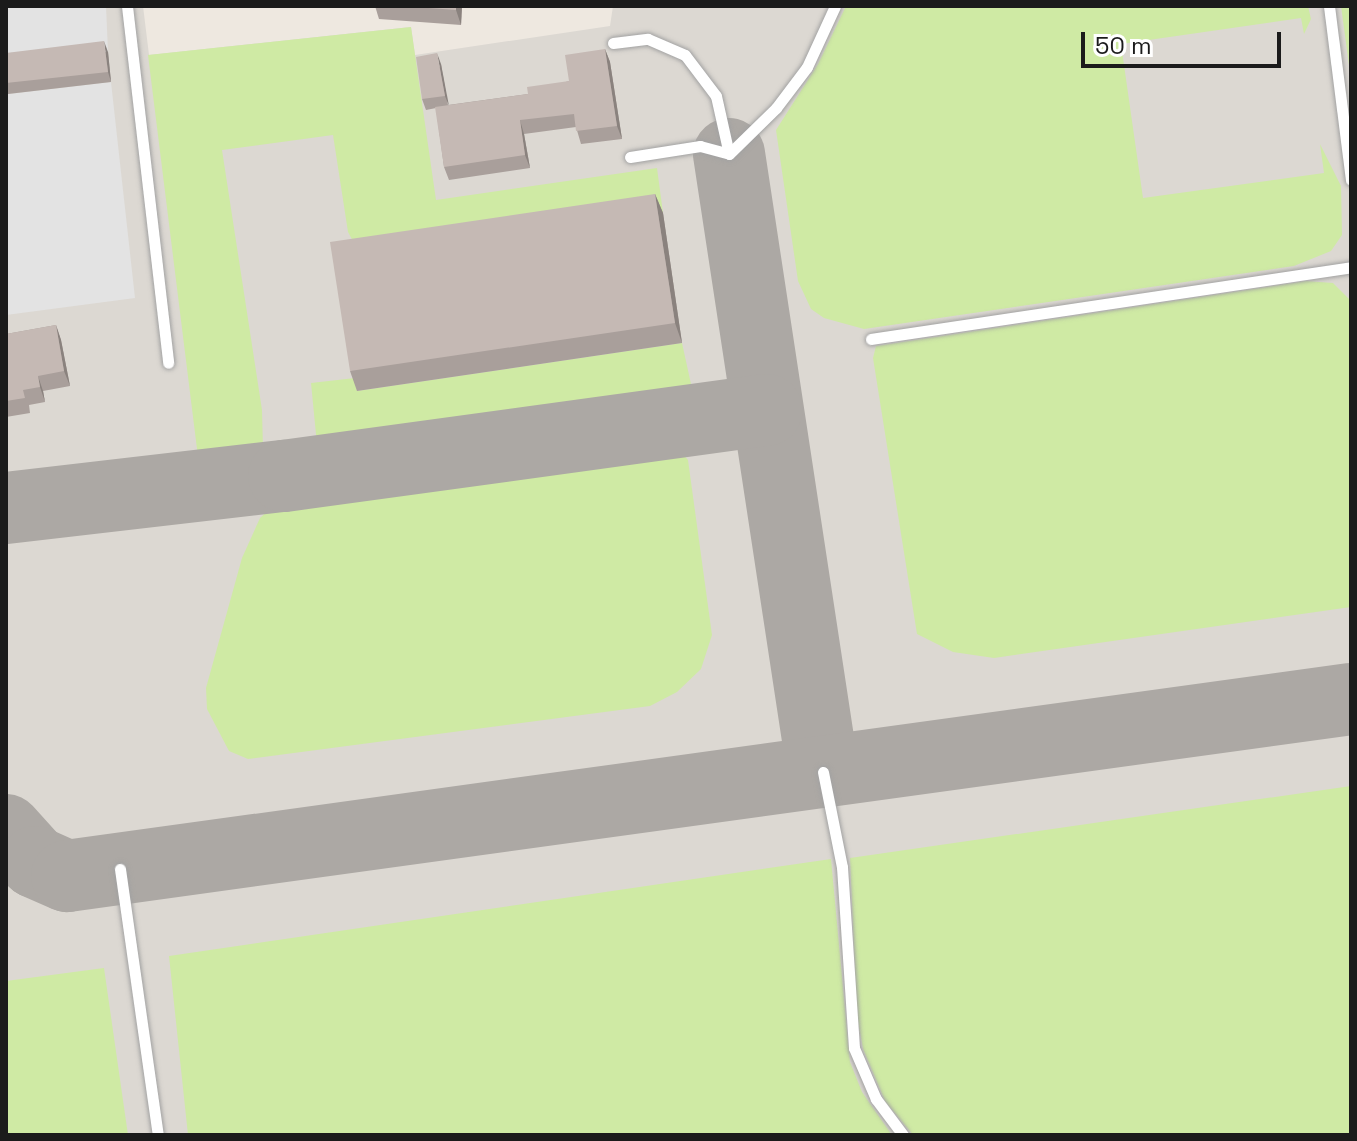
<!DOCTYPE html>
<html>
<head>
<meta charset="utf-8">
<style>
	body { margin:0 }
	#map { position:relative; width:1357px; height:1141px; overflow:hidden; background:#eee8e0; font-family:"Space Grotesk",sans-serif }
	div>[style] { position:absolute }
	.airport>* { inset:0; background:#dcd8d2 }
	.grass>* { inset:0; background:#cfeaa4 }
	.parking>* { inset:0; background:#e3e3e3 }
	.taxiway>* { height:72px; margin:-36px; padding:0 36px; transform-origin:36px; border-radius:36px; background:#aca8a4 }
	.roads { filter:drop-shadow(0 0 2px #a2a2a2) drop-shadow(0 0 2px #a2a2a2) }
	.lane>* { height:11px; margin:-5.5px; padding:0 5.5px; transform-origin:5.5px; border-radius:5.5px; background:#fff }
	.wall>* { inset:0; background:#a99f9b }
	.shaded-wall>* { inset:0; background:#8a827e }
	.building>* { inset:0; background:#c5b9b4 }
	span { translate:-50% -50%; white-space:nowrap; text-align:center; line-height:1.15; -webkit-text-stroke:7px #fff; paint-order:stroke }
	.frame { position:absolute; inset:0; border:8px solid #1b1b1b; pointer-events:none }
	.scale { position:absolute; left:1081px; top:32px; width:200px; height:36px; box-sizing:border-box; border:4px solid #1b1b1b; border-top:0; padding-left:10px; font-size:24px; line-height:28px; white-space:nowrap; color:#1b1b1b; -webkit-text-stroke:6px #fff; paint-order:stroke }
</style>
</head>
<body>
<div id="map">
	<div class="airport">
		<i style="clip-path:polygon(6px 6px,143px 6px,149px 55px,411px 27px,415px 55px,610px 26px,613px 6px,1351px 6px,1351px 1135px,6px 1135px)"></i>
	</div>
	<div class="grass">
		<i style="clip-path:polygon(846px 6px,1308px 6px,1311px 19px,1304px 34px,1301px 18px,1121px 44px,1143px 198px,1324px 173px,1320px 144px,1341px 186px,1342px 235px,1331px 251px,1294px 266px,864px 329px,824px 318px,811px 309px,798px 281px,776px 130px,818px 64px)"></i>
		<i style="clip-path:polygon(1341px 6px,1351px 6px,1351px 80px)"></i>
		<i style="clip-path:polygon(411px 27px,436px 200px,657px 168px,663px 213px,354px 243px,348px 232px,333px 135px,222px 150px,262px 410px,263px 449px,198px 457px,148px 55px)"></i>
		<i style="clip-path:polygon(1306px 281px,1333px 283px,1351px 301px,1351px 607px,994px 658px,953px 652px,917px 634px,873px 358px,876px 346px)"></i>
		<i style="clip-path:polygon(682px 343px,691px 384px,674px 401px,318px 455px,311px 383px,355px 378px,357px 391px)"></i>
		<i style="clip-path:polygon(672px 442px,688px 460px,712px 635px,701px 669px,677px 692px,650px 706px,248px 759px,229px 751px,207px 709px,206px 688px,242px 558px,260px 518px,273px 506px,309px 488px,344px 481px)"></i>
		<i style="clip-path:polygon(1351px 786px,1351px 1135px,913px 1135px,885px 1101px,863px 1049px,857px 1016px,850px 858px)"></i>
		<i style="clip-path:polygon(831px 859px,850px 1062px,862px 1092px,892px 1135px,188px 1135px,169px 956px)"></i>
		<i style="clip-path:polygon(104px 968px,128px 1135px,6px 1135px,6px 981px)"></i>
	</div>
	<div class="parking">
		<i style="clip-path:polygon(6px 6px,106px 6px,108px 52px,6px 64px)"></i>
		<i style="clip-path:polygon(6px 76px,9px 94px,111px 82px,135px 298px,6px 315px)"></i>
	</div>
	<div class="taxiway">
		<i style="left:729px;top:154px;width:625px;rotate:81.35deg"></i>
		<i style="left:6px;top:508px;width:280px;rotate:-6.6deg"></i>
		<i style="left:284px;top:476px;width:487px;rotate:-7.8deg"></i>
		<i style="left:6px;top:830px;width:43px;rotate:47.8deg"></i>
		<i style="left:35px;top:862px;width:35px;rotate:24deg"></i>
		<i style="left:67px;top:876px;width:1296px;rotate:-7.85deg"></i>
	</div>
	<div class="roads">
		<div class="lane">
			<i style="left:127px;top:6px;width:359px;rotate:83.4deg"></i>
			<i style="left:1329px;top:6px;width:175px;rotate:82.8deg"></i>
			<i style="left:613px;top:43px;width:35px;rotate:-7deg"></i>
			<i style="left:648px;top:39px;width:40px;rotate:23.4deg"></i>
			<i style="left:685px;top:55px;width:51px;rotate:52.9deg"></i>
			<i style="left:716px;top:96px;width:59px;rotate:77.4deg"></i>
			<i style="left:729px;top:154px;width:66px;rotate:-44.4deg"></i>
			<i style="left:776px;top:108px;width:51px;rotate:-52.9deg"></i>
			<i style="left:807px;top:67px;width:67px;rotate:-65.3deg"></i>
			<i style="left:630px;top:157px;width:71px;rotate:-8.9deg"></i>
			<i style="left:700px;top:146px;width:30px;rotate:15deg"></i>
			<i style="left:871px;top:339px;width:485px;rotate:-8.5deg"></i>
			<i style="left:823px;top:772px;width:97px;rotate:78.7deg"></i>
			<i style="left:842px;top:867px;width:181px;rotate:86.2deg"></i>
			<i style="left:854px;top:1048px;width:56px;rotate:66.7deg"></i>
			<i style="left:876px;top:1099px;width:45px;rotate:53.1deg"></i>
			<i style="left:120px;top:869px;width:269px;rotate:81.9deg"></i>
		</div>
	</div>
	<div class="wall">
		<i style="clip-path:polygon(375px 6px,462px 6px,461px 25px,379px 19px)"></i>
		<i style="clip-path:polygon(605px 49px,610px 62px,622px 139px,581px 144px,576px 127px,524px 134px,530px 168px,449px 180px,444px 167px,436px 108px,426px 110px,422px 99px,441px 64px,448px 105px,528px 94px,569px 81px)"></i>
		<i style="clip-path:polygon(108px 52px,111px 82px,8px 94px,6px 88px,6px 53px)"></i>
		<i style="clip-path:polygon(655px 194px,663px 213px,682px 343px,357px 391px,350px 371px)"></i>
		<i style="clip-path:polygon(56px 325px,61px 340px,70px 386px,43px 391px,45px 402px,29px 405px,30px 413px,6px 417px,6px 334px)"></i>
	</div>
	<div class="shaded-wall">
		<i style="clip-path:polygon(456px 6px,462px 6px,461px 25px,456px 10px)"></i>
		<i style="clip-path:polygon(104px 41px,108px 52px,111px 82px,108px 72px)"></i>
		<i style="clip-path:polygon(605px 49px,610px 62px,622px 139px,617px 126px)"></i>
		<i style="clip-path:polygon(437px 53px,441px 64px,449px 106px,445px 96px)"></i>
		<i style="clip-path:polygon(520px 120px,524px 134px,530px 168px,525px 155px)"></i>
		<i style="clip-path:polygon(655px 194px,663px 213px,682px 343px,675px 323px)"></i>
		<i style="clip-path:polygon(56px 325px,61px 340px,70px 386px,64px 371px)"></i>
		<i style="clip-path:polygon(38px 376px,43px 391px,45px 402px,40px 387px)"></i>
	</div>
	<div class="building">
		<i style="clip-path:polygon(401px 6px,456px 6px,456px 10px)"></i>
		<i style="clip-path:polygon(104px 41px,108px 72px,6px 83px,6px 53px)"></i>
		<i style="clip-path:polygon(605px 49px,617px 126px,576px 131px,574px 114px,520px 120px,525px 155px,444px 167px,435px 107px,528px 94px,527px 87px,569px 81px,565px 55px)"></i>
		<i style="clip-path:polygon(437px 53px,445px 96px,422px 99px,416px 57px)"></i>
		<i style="clip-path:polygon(655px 194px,675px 323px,350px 371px,330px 242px)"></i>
		<i style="clip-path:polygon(56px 325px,64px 371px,38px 376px,40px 387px,23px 390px,25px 398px,6px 401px,6px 334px)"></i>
	</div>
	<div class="frame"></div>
	<div class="scale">50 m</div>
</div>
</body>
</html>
